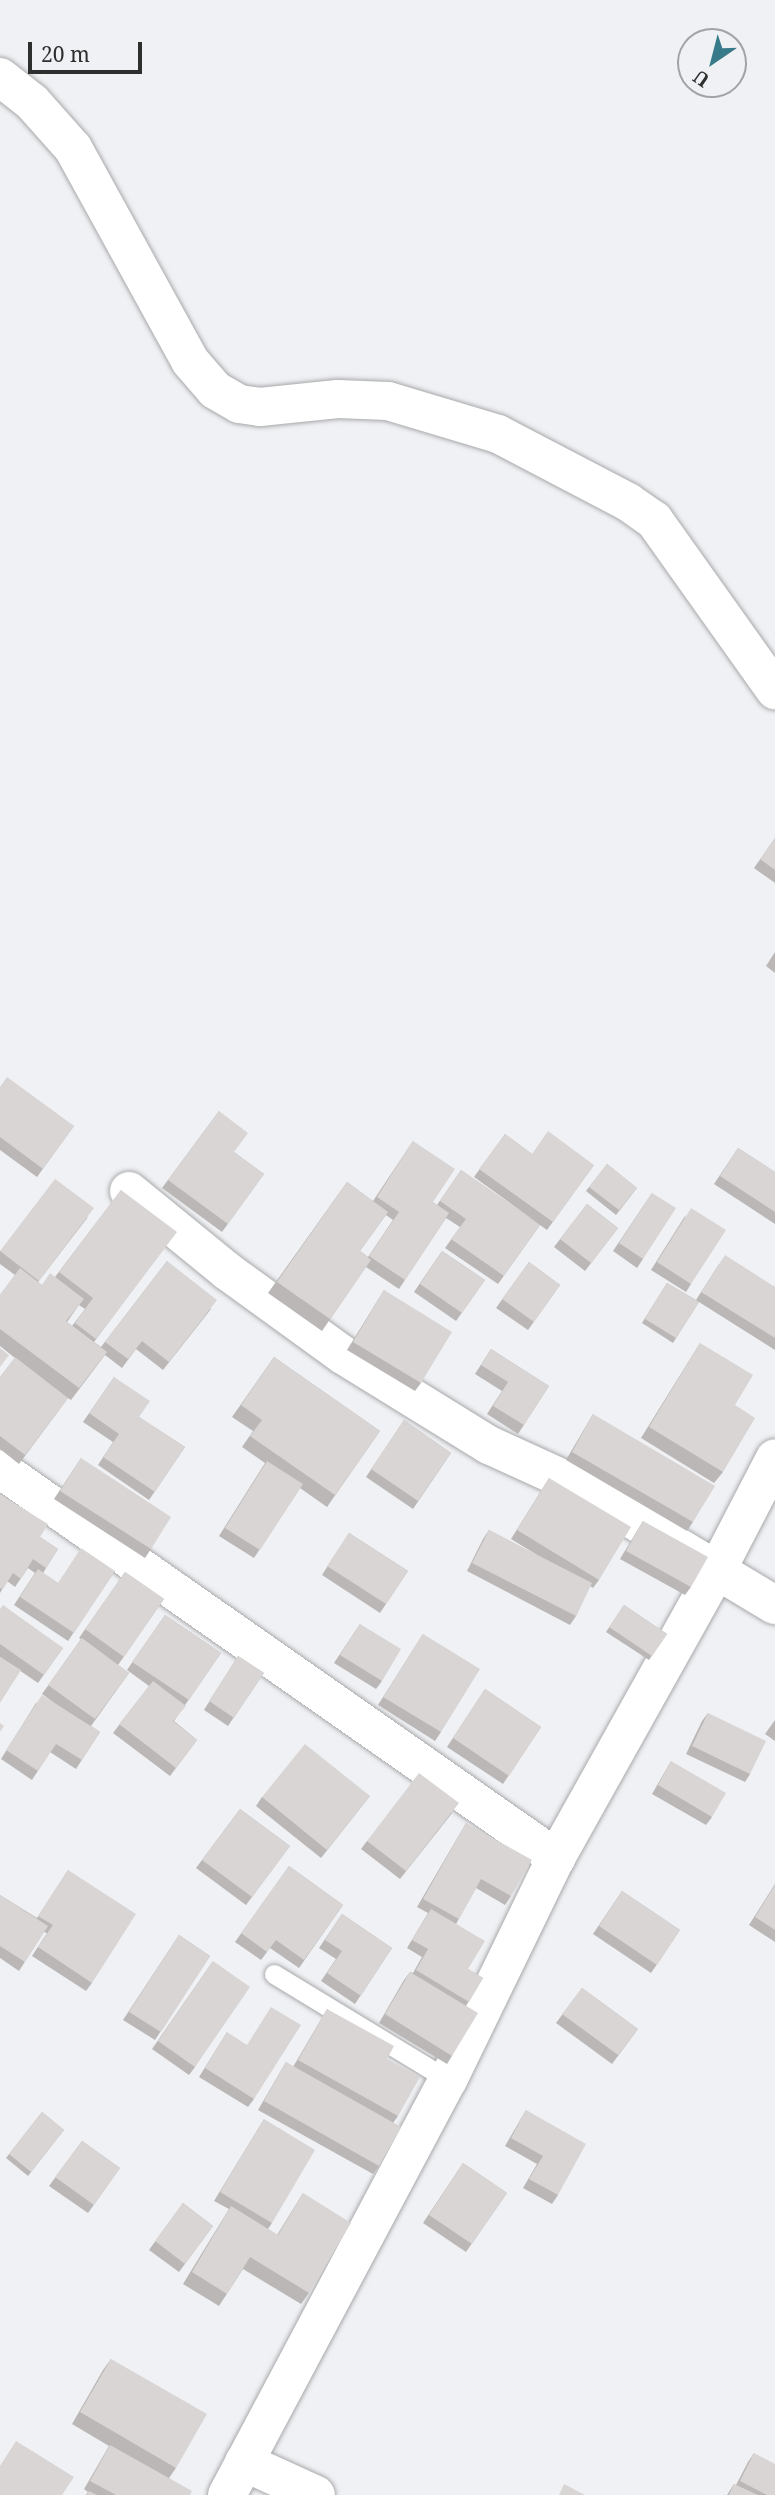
<!DOCTYPE html>
<html>
<head>
<meta charset="utf-8">
<style>
	body { margin:0 }
	#map { position:relative; width:775px; height:2495px; overflow:hidden; background:#f0f1f4; font-family:"Noto Serif",serif }
	div>[style] { position:absolute }
	.roads { filter:drop-shadow(0 0 2px #a8a9ab) drop-shadow(0 0 2px #a8a9ab) }
	.lane>* { height:19px; margin:-9.5px; padding:0 9.5px; transform-origin:9.5px; border-radius:9.5px; background:#fff }
	.street>* { height:38px; margin:-19px; padding:0 19px; transform-origin:19px; border-radius:19px; background:#fff }
	.secondary>* { height:38px; margin:-19px; padding:0 19px; transform-origin:19px; border-radius:19px; background:#fff }
	.wall>* { inset:0; background:#bab7b6 }
	.building>* { inset:0; background:#d8d5d4 }
	span { translate:-50% -50%; white-space:nowrap; text-align:center; line-height:1.15; -webkit-text-stroke:6px #f0f1f4; paint-order:stroke }
	.north { position:absolute; left:677px; top:28px; width:70px; height:70px; box-sizing:border-box; background:#f0f1f4; border:2px solid #a2a3a5; border-radius:50%; rotate:215deg; font-size:19px; font-weight:700; line-height:28px; text-align:center; color:#2d2e2e }
	.north::after { content:''; display:block; margin:auto; width:24px; height:32px; background:#377b8a; clip-path:polygon(50% 0,100% 100%,50% 72%,0 100%) }
	.scale { position:absolute; left:28px; top:42px; width:114px; height:32px; box-sizing:border-box; border:4px solid #2d2e2e; border-top:0; padding-left:9px; font-size:21px; line-height:24px; white-space:nowrap; color:#2d2e2e; -webkit-text-stroke:5px #f0f1f4; paint-order:stroke }
</style>
</head>
<body>
<div id="map">
	<div class="roads">
		<div class="lane">
			<i style="left:274px;top:1974px;width:204px;rotate:31.3deg"></i>
		</div>
		<div class="street">
			<i style="left:0;top:77px;width:41px;rotate:38deg"></i>
			<i style="left:32px;top:102px;width:62px;rotate:48.3deg"></i>
			<i style="left:73px;top:148px;width:243px;rotate:61.2deg"></i>
			<i style="left:190px;top:361px;width:38px;rotate:49deg"></i>
			<i style="left:215px;top:390px;width:28px;rotate:30deg"></i>
			<i style="left:239px;top:404px;width:21px;rotate:8deg"></i>
			<i style="left:260px;top:407px;width:78px;rotate:-5.9deg"></i>
			<i style="left:338px;top:399px;width:50px;rotate:2.3deg"></i>
			<i style="left:388px;top:401px;width:115px;rotate:16.7deg"></i>
			<i style="left:498px;top:434px;width:147px;rotate:27.6deg"></i>
			<i style="left:628px;top:502px;width:32px;rotate:35deg"></i>
			<i style="left:654px;top:520px;width:209px;rotate:54.6deg"></i>
			<i style="left:129px;top:1191px;width:127px;rotate:39.2deg"></i>
			<i style="left:227px;top:1271px;width:143px;rotate:35.9deg"></i>
			<i style="left:343px;top:1355px;width:172px;rotate:31.7deg"></i>
			<i style="left:489px;top:1445px;width:89px;rotate:24.6deg"></i>
			<i style="left:570px;top:1482px;width:239px;rotate:31deg"></i>
			<i style="left:0;top:1469px;width:679px;rotate:34.98deg"></i>
			<i style="left:244px;top:2462px;width:79px;rotate:24.6deg"></i>
		</div>
		<div class="secondary">
			<i style="left:227px;top:2495px;width:470px;rotate:-62deg"></i>
			<i style="left:448px;top:2080px;width:247px;rotate:-64.1deg"></i>
			<i style="left:556px;top:1858px;width:328px;rotate:-60.8deg"></i>
			<i style="left:716px;top:1572px;width:128px;rotate:-62.6deg"></i>
		</div>
	</div>
	<div class="wall">
		<i style="clip-path:polygon(775px 838px,775px 883px,754px 868px)"></i>
		<i style="clip-path:polygon(775px 952px,775px 973px,766px 966px)"></i>
		<i style="clip-path:polygon(0 1087px,74px 1126px,37px 1177px,0 1150px)"></i>
		<i style="clip-path:polygon(219px 1111px,234px 1152px,264px 1174px,222px 1232px,162px 1188px)"></i>
		<i style="clip-path:polygon(evenodd,505px 1134px,532px 1154px,594px 1165px,547px 1230px,540px 1225px,498px 1284px,445px 1248px,460px 1227px,446px 1218px,399px 1289px,366px 1267px,322px 1331px,268px 1293px,347px 1182px,373px 1201px,413px 1141px,433px 1202px,437px 1205px,461px 1170px,539px 1224px,474px 1177px,505px 1134px,386px 1215px,393px 1220px,368px 1257px,360px 1251px,386px 1215px)"></i>
		<i style="clip-path:polygon(738px 1148px,775px 1172px,775px 1224px,714px 1184px)"></i>
		<i style="clip-path:polygon(607px 1164px,637px 1188px,616px 1215px,586px 1191px)"></i>
		<i style="clip-path:polygon(evenodd,121px 1190px,168px 1243px,94px 1342px,101px 1347px,167px 1261px,211px 1309px,163px 1370px,136px 1349px,122px 1368px,105px 1355px,71px 1400px,68px 1398px,19px 1464px,0 1449px,0 1377px,15px 1358px,0 1346px,0 1295px,15px 1275px,0 1264px,0 1251px,88px 1217px,38px 1282px,42px 1285px,55px 1277px,121px 1190px,79px 1305px,85px 1309px,72px 1326px,67px 1322px,79px 1305px)"></i>
		<i style="clip-path:polygon(652px 1193px,643px 1259px,637px 1268px,613px 1251px)"></i>
		<i style="clip-path:polygon(587px 1204px,618px 1228px,585px 1271px,554px 1247px)"></i>
		<i style="clip-path:polygon(685px 1216px,691px 1284px,686px 1292px,651px 1270px)"></i>
		<i style="clip-path:polygon(442px 1251px,485px 1280px,456px 1321px,414px 1292px)"></i>
		<i style="clip-path:polygon(529px 1262px,560px 1285px,528px 1330px,496px 1308px)"></i>
		<i style="clip-path:polygon(719px 1264px,775px 1287px,775px 1350px,699px 1302px,673px 1343px,642px 1323px,667px 1283px,696px 1300px)"></i>
		<i style="clip-path:polygon(384px 1290px,421px 1383px,415px 1391px,347px 1350px)"></i>
		<i style="clip-path:polygon(700px 1343px,735px 1405px,723px 1472px,714px 1483px,641px 1438px)"></i>
		<i style="clip-path:polygon(491px 1349px,549px 1386px,518px 1434px,487px 1414px,502px 1391px,475px 1374px)"></i>
		<i style="clip-path:polygon(274px 1357px,380px 1431px,327px 1507px,300px 1488px,254px 1558px,219px 1536px,265px 1463px,242px 1447px,253px 1431px,232px 1417px)"></i>
		<i style="clip-path:polygon(114px 1377px,139px 1417px,185px 1447px,149px 1500px,98px 1465px,113px 1442px,83px 1422px)"></i>
		<i style="clip-path:polygon(593px 1414px,693px 1522px,687px 1531px,566px 1460px)"></i>
		<i style="clip-path:polygon(404px 1420px,451px 1453px,413px 1509px,366px 1477px)"></i>
		<i style="clip-path:polygon(81px 1458px,151px 1549px,145px 1558px,54px 1499px)"></i>
		<i style="clip-path:polygon(549px 1478px,599px 1580px,593px 1588px,590px 1586px,576px 1616px,570px 1625px,467px 1571px,483px 1539px,489px 1530px,542px 1558px,511px 1539px)"></i>
		<i style="clip-path:polygon(0 1497px,40px 1537px,58px 1549px,43px 1573px,58px 1583px,115px 1571px,68px 1641px,14px 1605px,35px 1573px,28px 1568px,15px 1587px,7px 1581px,0 1593px)"></i>
		<i style="clip-path:polygon(643px 1521px,691px 1587px,685px 1595px,620px 1559px)"></i>
		<i style="clip-path:polygon(349px 1533px,408px 1571px,380px 1613px,322px 1575px)"></i>
		<i style="clip-path:polygon(125px 1572px,164px 1599px,118px 1665px,129px 1673px,91px 1726px,100px 1732px,76px 1769px,50px 1752px,32px 1780px,1px 1759px,36px 1703px,57px 1705px,42px 1694px,81px 1639px,79px 1638px)"></i>
		<i style="clip-path:polygon(624px 1605px,667px 1634px,649px 1660px,606px 1632px)"></i>
		<i style="clip-path:polygon(0 1609px,63px 1648px,38px 1683px,0 1657px)"></i>
		<i style="clip-path:polygon(165px 1615px,221px 1653px,174px 1721px,197px 1740px,170px 1776px,113px 1733px,149px 1686px,127px 1670px)"></i>
		<i style="clip-path:polygon(360px 1624px,382px 1681px,376px 1689px,334px 1663px)"></i>
		<i style="clip-path:polygon(423px 1634px,441px 1732px,435px 1741px,378px 1705px)"></i>
		<i style="clip-path:polygon(238px 1656px,264px 1673px,228px 1726px,204px 1710px)"></i>
		<i style="clip-path:polygon(485px 1689px,541px 1727px,503px 1784px,447px 1747px)"></i>
		<i style="clip-path:polygon(708px 1713px,750px 1774px,745px 1782px,686px 1754px,702px 1721px)"></i>
		<i style="clip-path:polygon(775px 1720px,775px 1741px,765px 1734px)"></i>
		<i style="clip-path:polygon(671px 1761px,712px 1817px,706px 1825px,652px 1794px)"></i>
		<i style="clip-path:polygon(370px 1796px,321px 1858px,256px 1806px,262px 1797px)"></i>
		<i style="clip-path:polygon(240px 1809px,290px 1846px,246px 1905px,196px 1868px)"></i>
		<i style="clip-path:polygon(453px 1812px,400px 1879px,361px 1849px,367px 1841px)"></i>
		<i style="clip-path:polygon(466px 1823px,511px 1896px,505px 1905px,476px 1888px,456px 1924px,468px 1969px,483px 1978px,466px 2006px,452px 2056px,447px 2064px,379px 2023px,404px 1980px,410px 1972px,413px 1973px,422px 1957px,407px 1948px,428px 1913px,417px 1907px)"></i>
		<i style="clip-path:polygon(289px 1866px,343px 1905px,299px 1968px,270px 1948px,261px 1960px,235px 1942px)"></i>
		<i style="clip-path:polygon(68px 1870px,92px 1983px,86px 1991px,32px 1956px,47px 1933px,44px 1932px,19px 1971px,0 1958px,0 1895px,37px 1918px)"></i>
		<i style="clip-path:polygon(775px 1884px,775px 1942px,749px 1925px)"></i>
		<i style="clip-path:polygon(622px 1891px,680px 1930px,651px 1973px,593px 1934px)"></i>
		<i style="clip-path:polygon(342px 1914px,392px 1948px,355px 2004px,321px 1981px,336px 1959px,319px 1948px)"></i>
		<i style="clip-path:polygon(179px 1935px,210px 1956px,155px 2040px,123px 2020px)"></i>
		<i style="clip-path:polygon(213px 1961px,195px 2067px,189px 2075px,152px 2049px)"></i>
		<i style="clip-path:polygon(582px 1988px,638px 2029px,612px 2064px,556px 2023px)"></i>
		<i style="clip-path:polygon(327px 2009px,387px 2059px,398px 2116px,393px 2123px,379px 2166px,373px 2174px,258px 2110px,286px 2062px,293px 2067px)"></i>
		<i style="clip-path:polygon(227px 2032px,254px 2099px,248px 2107px,199px 2077px)"></i>
		<i style="clip-path:polygon(526px 2110px,558px 2195px,552px 2204px,523px 2188px,537px 2164px,505px 2146px)"></i>
		<i style="clip-path:polygon(42px 2112px,64px 2130px,28px 2176px,6px 2158px)"></i>
		<i style="clip-path:polygon(264px 2119px,272px 2223px,268px 2229px,277px 2235px,303px 2193px,309px 2293px,301px 2304px,243px 2269px,219px 2306px,183px 2284px,229px 2209px,214px 2201px)"></i>
		<i style="clip-path:polygon(82px 2141px,120px 2168px,88px 2213px,49px 2186px)"></i>
		<i style="clip-path:polygon(463px 2163px,507px 2193px,466px 2252px,423px 2223px)"></i>
		<i style="clip-path:polygon(183px 2203px,213px 2226px,179px 2272px,149px 2250px)"></i>
		<i style="clip-path:polygon(111px 2359px,176px 2468px,169px 2478px,190px 2495px,86px 2495px,88px 2492px,84px 2489px,109px 2446px,72px 2424px,103px 2370px)"></i>
		<i style="clip-path:polygon(754px 2453px,775px 2495px,727px 2495px,734px 2484px,736px 2485px,748px 2462px)"></i>
	</div>
	<div class="building">
		<i style="clip-path:polygon(775px 838px,775px 870px,760px 859px)"></i>
		<i style="clip-path:polygon(7px 1077px,74px 1126px,43px 1169px,0 1137px,0 1087px)"></i>
		<i style="clip-path:polygon(219px 1111px,248px 1133px,234px 1152px,264px 1174px,228px 1224px,168px 1180px)"></i>
		<i style="clip-path:polygon(548px 1131px,594px 1165px,553px 1222px,479px 1169px,505px 1134px,532px 1154px)"></i>
		<i style="clip-path:polygon(413px 1141px,455px 1169px,433px 1202px,449px 1213px,405px 1280px,369px 1256px,399px 1212px,377px 1197px)"></i>
		<i style="clip-path:polygon(738px 1148px,775px 1172px,775px 1212px,720px 1176px)"></i>
		<i style="clip-path:polygon(607px 1164px,637px 1188px,619px 1210px,589px 1187px)"></i>
		<i style="clip-path:polygon(461px 1170px,540px 1225px,504px 1276px,451px 1239px,466px 1219px,440px 1201px)"></i>
		<i style="clip-path:polygon(55px 1179px,94px 1208px,39px 1281px,0 1251px)"></i>
		<i style="clip-path:polygon(347px 1182px,388px 1212px,360px 1251px,371px 1260px,330px 1319px,277px 1282px)"></i>
		<i style="clip-path:polygon(121px 1190px,177px 1232px,96px 1339px,75px 1323px,93px 1298px,59px 1272px)"></i>
		<i style="clip-path:polygon(652px 1193px,676px 1208px,643px 1259px,619px 1243px)"></i>
		<i style="clip-path:polygon(587px 1204px,618px 1228px,591px 1263px,560px 1239px)"></i>
		<i style="clip-path:polygon(691px 1208px,726px 1230px,691px 1284px,657px 1262px)"></i>
		<i style="clip-path:polygon(442px 1251px,485px 1280px,462px 1313px,420px 1284px)"></i>
		<i style="clip-path:polygon(725px 1255px,775px 1287px,775px 1338px,701px 1292px)"></i>
		<i style="clip-path:polygon(167px 1261px,217px 1300px,169px 1362px,142px 1341px,128px 1359px,105px 1342px)"></i>
		<i style="clip-path:polygon(529px 1262px,560px 1285px,534px 1322px,502px 1299px)"></i>
		<i style="clip-path:polygon(20px 1268px,42px 1285px,50px 1273px,84px 1299px,66px 1321px,107px 1352px,79px 1388px,0 1329px,0 1295px)"></i>
		<i style="clip-path:polygon(667px 1283px,699px 1302px,676px 1338px,645px 1319px)"></i>
		<i style="clip-path:polygon(384px 1290px,452px 1332px,421px 1383px,353px 1342px)"></i>
		<i style="clip-path:polygon(700px 1343px,753px 1375px,735px 1405px,755px 1418px,723px 1472px,649px 1427px)"></i>
		<i style="clip-path:polygon(0 1348px,9px 1355px,0 1367px)"></i>
		<i style="clip-path:polygon(491px 1349px,549px 1386px,524px 1425px,493px 1406px,508px 1382px,481px 1365px)"></i>
		<i style="clip-path:polygon(15px 1357px,68px 1398px,25px 1455px,0 1436px,0 1377px)"></i>
		<i style="clip-path:polygon(274px 1357px,380px 1431px,335px 1495px,250px 1436px,262px 1420px,241px 1405px)"></i>
		<i style="clip-path:polygon(114px 1377px,150px 1401px,139px 1417px,185px 1447px,155px 1492px,103px 1457px,119px 1434px,89px 1413px)"></i>
		<i style="clip-path:polygon(593px 1414px,715px 1486px,693px 1522px,572px 1452px)"></i>
		<i style="clip-path:polygon(404px 1420px,451px 1453px,418px 1501px,371px 1469px)"></i>
		<i style="clip-path:polygon(81px 1458px,171px 1517px,151px 1549px,60px 1491px)"></i>
		<i style="clip-path:polygon(267px 1461px,303px 1484px,260px 1550px,225px 1528px)"></i>
		<i style="clip-path:polygon(549px 1478px,631px 1527px,599px 1580px,517px 1530px)"></i>
		<i style="clip-path:polygon(1px 1495px,48px 1524px,40px 1537px,58px 1549px,46px 1568px,33px 1559px,21px 1579px,13px 1573px,3px 1589px,0 1588px,0 1497px)"></i>
		<i style="clip-path:polygon(643px 1521px,708px 1557px,691px 1587px,626px 1551px)"></i>
		<i style="clip-path:polygon(489px 1530px,592px 1583px,576px 1616px,472px 1563px)"></i>
		<i style="clip-path:polygon(349px 1533px,408px 1571px,386px 1604px,327px 1566px)"></i>
		<i style="clip-path:polygon(81px 1548px,115px 1571px,74px 1633px,20px 1597px,38px 1569px,58px 1583px)"></i>
		<i style="clip-path:polygon(125px 1572px,164px 1599px,124px 1657px,85px 1629px)"></i>
		<i style="clip-path:polygon(3px 1605px,63px 1648px,44px 1675px,0 1644px,0 1609px)"></i>
		<i style="clip-path:polygon(624px 1605px,667px 1634px,652px 1656px,609px 1627px)"></i>
		<i style="clip-path:polygon(165px 1615px,221px 1653px,189px 1700px,132px 1662px)"></i>
		<i style="clip-path:polygon(360px 1624px,401px 1649px,382px 1681px,340px 1655px)"></i>
		<i style="clip-path:polygon(423px 1634px,480px 1669px,441px 1732px,383px 1697px)"></i>
		<i style="clip-path:polygon(82px 1638px,129px 1673px,95px 1719px,48px 1685px)"></i>
		<i style="clip-path:polygon(238px 1656px,264px 1673px,234px 1718px,209px 1701px)"></i>
		<i style="clip-path:polygon(0 1657px,21px 1670px,0 1703px)"></i>
		<i style="clip-path:polygon(153px 1681px,186px 1706px,173px 1721px,197px 1740px,176px 1768px,119px 1724px)"></i>
		<i style="clip-path:polygon(485px 1689px,541px 1727px,509px 1776px,453px 1738px)"></i>
		<i style="clip-path:polygon(42px 1695px,100px 1732px,82px 1760px,56px 1744px,38px 1771px,6px 1750px)"></i>
		<i style="clip-path:polygon(708px 1713px,766px 1741px,750px 1774px,692px 1746px)"></i>
		<i style="clip-path:polygon(0 1723px,4px 1726px,0 1732px)"></i>
		<i style="clip-path:polygon(305px 1744px,370px 1796px,327px 1850px,262px 1797px)"></i>
		<i style="clip-path:polygon(671px 1761px,726px 1793px,712px 1817px,658px 1785px)"></i>
		<i style="clip-path:polygon(419px 1773px,459px 1803px,406px 1871px,367px 1841px)"></i>
		<i style="clip-path:polygon(240px 1809px,290px 1846px,252px 1897px,202px 1860px)"></i>
		<i style="clip-path:polygon(466px 1823px,532px 1860px,511px 1896px,481px 1879px,459px 1919px,423px 1899px)"></i>
		<i style="clip-path:polygon(289px 1866px,343px 1905px,304px 1960px,276px 1940px,267px 1952px,241px 1933px)"></i>
		<i style="clip-path:polygon(68px 1870px,136px 1914px,92px 1983px,38px 1947px,53px 1925px,38px 1916px)"></i>
		<i style="clip-path:polygon(775px 1885px,775px 1930px,755px 1917px)"></i>
		<i style="clip-path:polygon(622px 1891px,680px 1930px,657px 1965px,599px 1926px)"></i>
		<i style="clip-path:polygon(0 1895px,48px 1926px,25px 1962px,0 1946px)"></i>
		<i style="clip-path:polygon(431px 1909px,485px 1941px,468px 1969px,483px 1978px,469px 2002px,416px 1970px,428px 1949px,412px 1940px)"></i>
		<i style="clip-path:polygon(342px 1914px,392px 1948px,361px 1996px,327px 1973px,342px 1951px,325px 1940px)"></i>
		<i style="clip-path:polygon(179px 1935px,210px 1956px,161px 2032px,129px 2012px)"></i>
		<i style="clip-path:polygon(213px 1961px,250px 1987px,195px 2067px,158px 2041px)"></i>
		<i style="clip-path:polygon(410px 1972px,478px 2013px,452px 2056px,385px 2014px)"></i>
		<i style="clip-path:polygon(582px 1988px,638px 2029px,618px 2055px,562px 2014px)"></i>
		<i style="clip-path:polygon(271px 2007px,301px 2025px,254px 2099px,205px 2068px,227px 2032px,247px 2045px)"></i>
		<i style="clip-path:polygon(327px 2009px,394px 2046px,387px 2059px,420px 2077px,398px 2116px,298px 2060px)"></i>
		<i style="clip-path:polygon(286px 2062px,401px 2127px,379px 2166px,264px 2101px)"></i>
		<i style="clip-path:polygon(526px 2110px,586px 2144px,558px 2195px,529px 2179px,543px 2156px,511px 2138px)"></i>
		<i style="clip-path:polygon(42px 2112px,64px 2130px,31px 2172px,9px 2154px)"></i>
		<i style="clip-path:polygon(264px 2119px,315px 2150px,272px 2223px,220px 2192px)"></i>
		<i style="clip-path:polygon(82px 2141px,120px 2168px,94px 2205px,55px 2177px)"></i>
		<i style="clip-path:polygon(463px 2163px,507px 2193px,472px 2244px,429px 2215px)"></i>
		<i style="clip-path:polygon(303px 2193px,351px 2223px,309px 2293px,250px 2257px,227px 2294px,192px 2272px,231px 2206px,278px 2235px)"></i>
		<i style="clip-path:polygon(183px 2203px,213px 2226px,185px 2264px,155px 2241px)"></i>
		<i style="clip-path:polygon(111px 2359px,207px 2414px,176px 2468px,80px 2412px)"></i>
		<i style="clip-path:polygon(16px 2441px,74px 2477px,62px 2495px,0 2495px,0 2466px)"></i>
		<i style="clip-path:polygon(110px 2445px,192px 2491px,190px 2495px,116px 2495px,90px 2481px)"></i>
		<i style="clip-path:polygon(754px 2453px,775px 2464px,775px 2495px,767px 2495px,740px 2481px)"></i>
		<i style="clip-path:polygon(564px 2484px,585px 2495px,559px 2495px)"></i>
		<i style="clip-path:polygon(734px 2484px,758px 2495px,729px 2495px)"></i>
		<i style="clip-path:polygon(89px 2491px,97px 2495px,87px 2495px)"></i>
	</div>
	<div class="north">U</div>
	<div class="scale">20 m</div>
</div>
</body>
</html>
